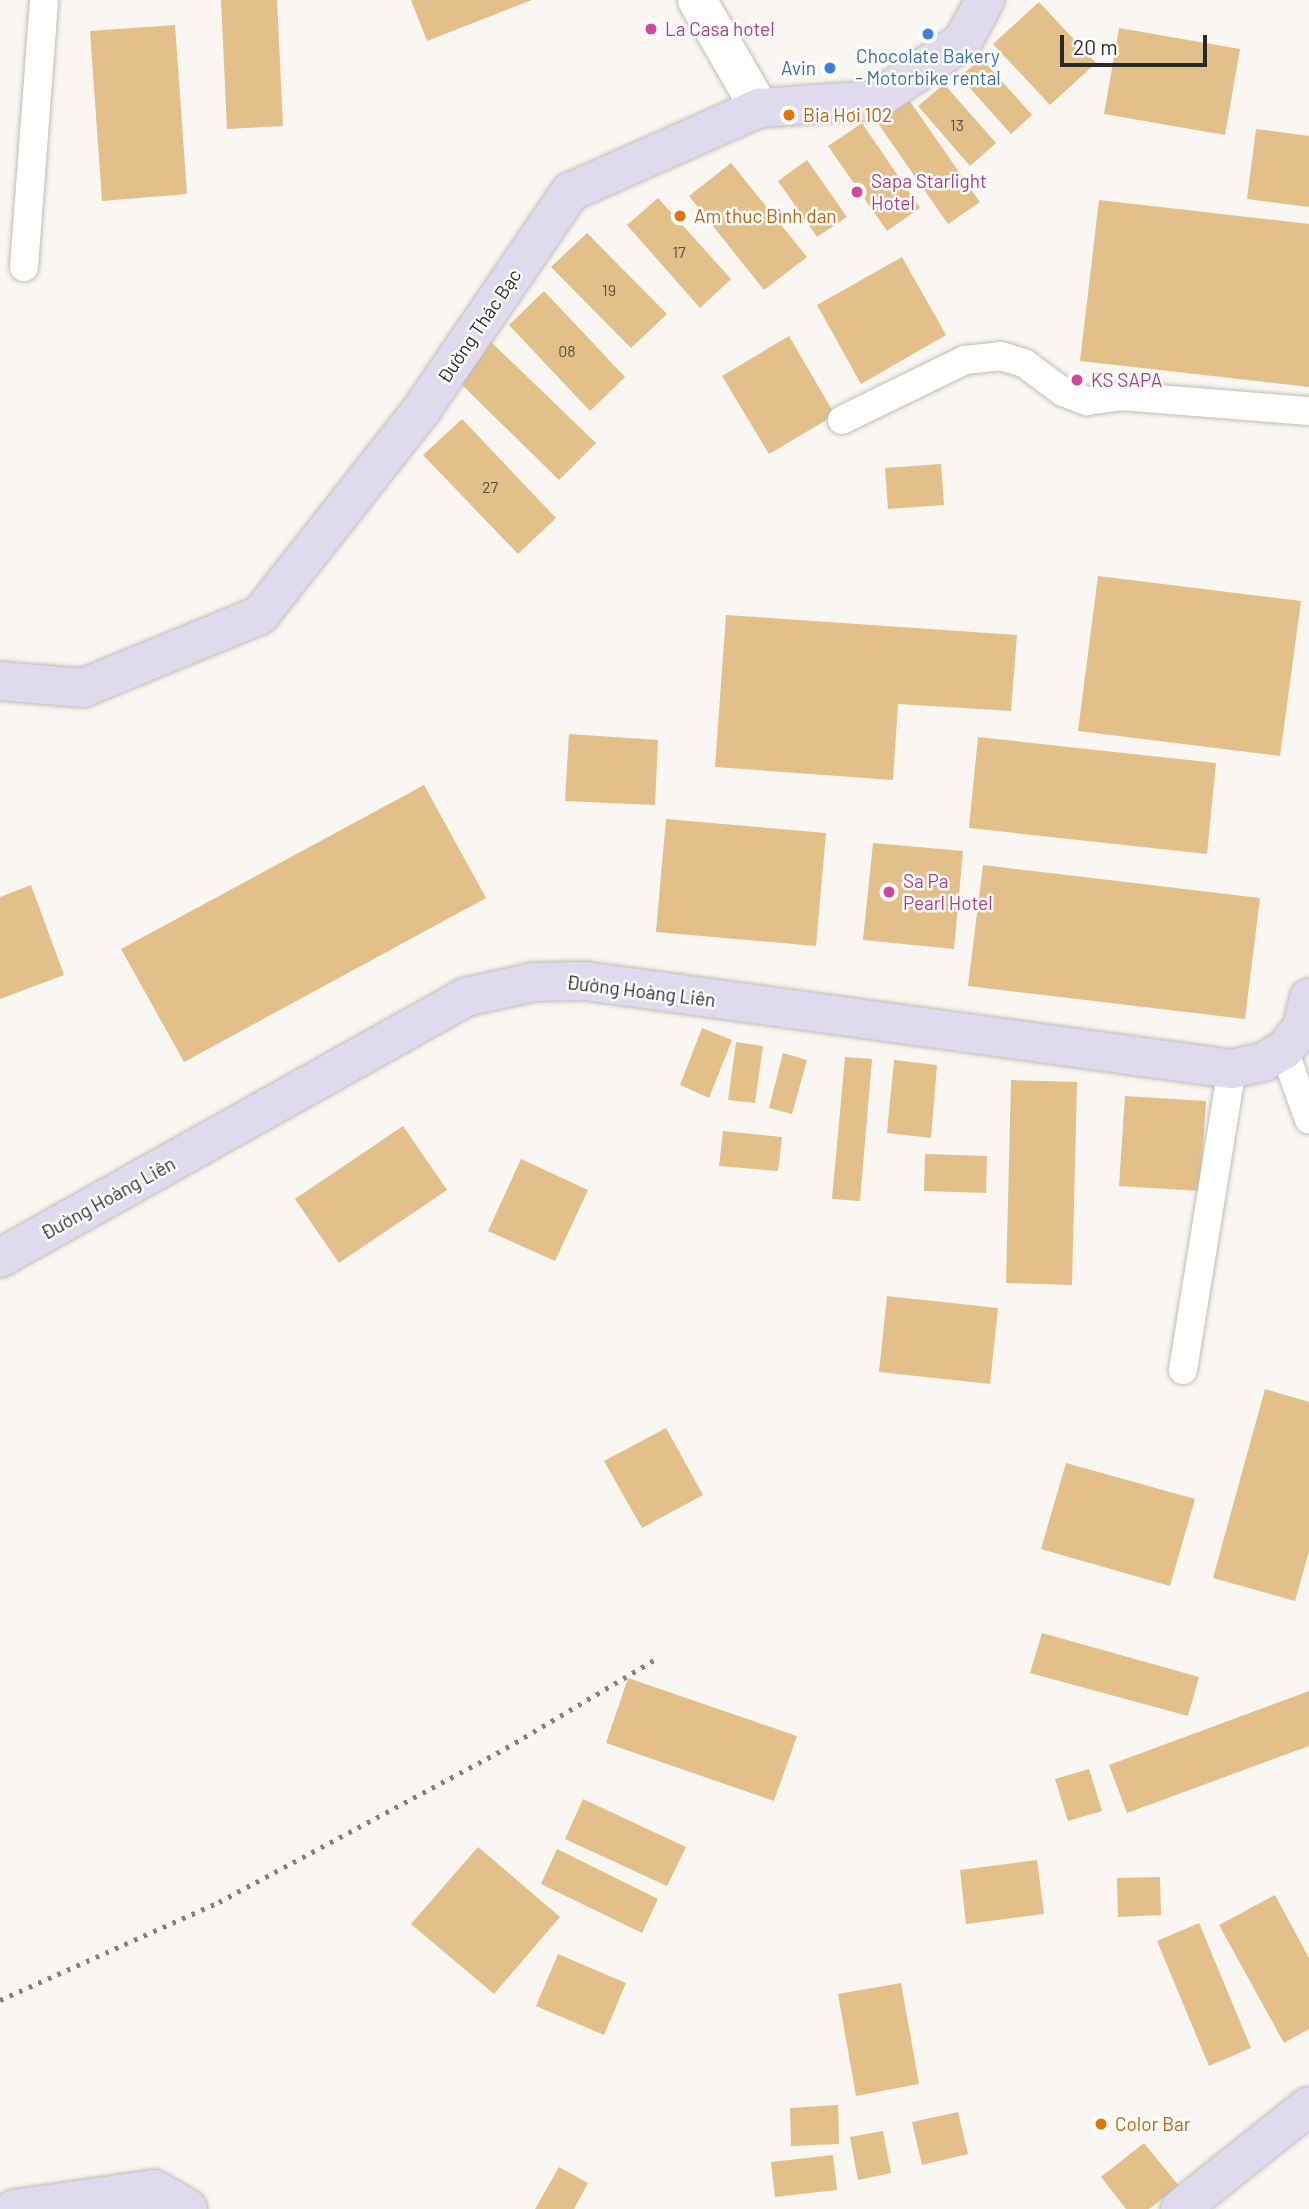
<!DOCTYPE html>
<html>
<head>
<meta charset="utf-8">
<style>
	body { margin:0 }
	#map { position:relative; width:1309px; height:2209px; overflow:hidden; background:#faf6f1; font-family:Barlow,sans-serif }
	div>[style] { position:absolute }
	.building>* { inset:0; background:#e3c08a }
	.roads { filter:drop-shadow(0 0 2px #c0bdb8) drop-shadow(0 0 2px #c0bdb8) }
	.lane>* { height:28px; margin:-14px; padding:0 14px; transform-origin:14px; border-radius:14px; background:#fff }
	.street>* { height:38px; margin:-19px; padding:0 19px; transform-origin:19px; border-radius:19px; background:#fff }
	.secondary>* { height:38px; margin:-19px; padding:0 19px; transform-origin:19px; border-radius:19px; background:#dfdaee }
	.rail>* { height:5px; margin-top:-2.5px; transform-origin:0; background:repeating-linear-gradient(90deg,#82807c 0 3.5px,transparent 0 10.5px) }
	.dots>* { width:19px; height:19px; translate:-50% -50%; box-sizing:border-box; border:4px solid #fff; border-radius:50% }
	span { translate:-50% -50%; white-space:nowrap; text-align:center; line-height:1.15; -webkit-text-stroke:5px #fff; paint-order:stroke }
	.number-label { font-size:16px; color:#584f40 }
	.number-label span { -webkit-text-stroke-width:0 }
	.hotel-label { font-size:19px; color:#b23c85 }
	.left { translate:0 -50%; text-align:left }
	.shop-label { font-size:19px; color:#366cbe }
	.right { translate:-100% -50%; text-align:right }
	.food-label { font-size:19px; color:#c56008 }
	.street-label { font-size:19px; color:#2a2927 }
	.scale { position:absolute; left:1060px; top:35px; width:147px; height:32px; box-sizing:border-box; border:4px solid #2a2927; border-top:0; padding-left:9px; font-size:21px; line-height:24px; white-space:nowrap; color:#2a2927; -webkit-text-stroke:5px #fff; paint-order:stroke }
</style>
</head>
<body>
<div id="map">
	<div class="building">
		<i style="clip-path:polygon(221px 0,277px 0,283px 126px,227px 129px)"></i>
		<i style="clip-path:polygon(411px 0,532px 0,427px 41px)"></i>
		<i style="clip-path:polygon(1039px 2px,1096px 63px,1050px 105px,993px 44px)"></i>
		<i style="clip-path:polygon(175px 25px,187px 194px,102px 201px,90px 31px)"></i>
		<i style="clip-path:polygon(1119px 28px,1240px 49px,1225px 135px,1104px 114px)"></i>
		<i style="clip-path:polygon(981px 58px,1032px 115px,1011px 134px,960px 77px)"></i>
		<i style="clip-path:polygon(944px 84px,996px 143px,970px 166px,918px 106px)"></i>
		<i style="clip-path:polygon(909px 100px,980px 202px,948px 224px,877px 122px)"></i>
		<i style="clip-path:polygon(862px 123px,920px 208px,887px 231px,828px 146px)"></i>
		<i style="clip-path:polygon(1256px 129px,1309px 136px,1309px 207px,1247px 199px)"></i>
		<i style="clip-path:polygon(807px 160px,847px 217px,817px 237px,778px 181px)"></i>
		<i style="clip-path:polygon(731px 163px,807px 257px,764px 290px,689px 196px)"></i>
		<i style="clip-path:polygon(658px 198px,731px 279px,700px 308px,627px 225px)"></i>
		<i style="clip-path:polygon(1099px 200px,1309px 224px,1309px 387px,1080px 361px)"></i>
		<i style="clip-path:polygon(587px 233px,667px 314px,631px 348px,551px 267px)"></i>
		<i style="clip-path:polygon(902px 257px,946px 335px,861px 384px,817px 305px)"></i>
		<i style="clip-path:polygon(544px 291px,625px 377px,590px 411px,509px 325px)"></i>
		<i style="clip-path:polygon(789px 336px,835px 415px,769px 454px,722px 376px)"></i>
		<i style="clip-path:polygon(491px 342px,596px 443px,559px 480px,455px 378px)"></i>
		<i style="clip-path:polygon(462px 419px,556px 518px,518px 554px,423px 455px)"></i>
		<i style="clip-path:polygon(941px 464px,944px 505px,888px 509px,885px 468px)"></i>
		<i style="clip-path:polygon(1098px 576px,1301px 601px,1280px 756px,1078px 731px)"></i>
		<i style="clip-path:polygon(726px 615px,1017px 635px,1011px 711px,898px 704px,893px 780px,715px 767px)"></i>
		<i style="clip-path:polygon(569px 734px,658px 740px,655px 805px,565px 801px)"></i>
		<i style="clip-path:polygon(978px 737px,1216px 763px,1207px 854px,969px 828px)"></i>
		<i style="clip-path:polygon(424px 785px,486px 898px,184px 1062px,121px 949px)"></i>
		<i style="clip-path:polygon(666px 819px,826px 833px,816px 946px,656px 932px)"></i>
		<i style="clip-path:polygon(873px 843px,963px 851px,954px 949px,863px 940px)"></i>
		<i style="clip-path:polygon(983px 865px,1260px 898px,1245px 1019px,968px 986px)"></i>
		<i style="clip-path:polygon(31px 885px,64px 975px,0 999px,0 897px)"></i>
		<i style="clip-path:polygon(702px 1028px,732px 1040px,709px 1098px,680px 1085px)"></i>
		<i style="clip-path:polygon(736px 1042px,763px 1046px,755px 1103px,728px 1100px)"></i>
		<i style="clip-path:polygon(783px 1053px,807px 1060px,792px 1114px,769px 1108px)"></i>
		<i style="clip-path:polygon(845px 1057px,872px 1059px,860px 1201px,832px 1199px)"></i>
		<i style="clip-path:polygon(894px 1060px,937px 1065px,931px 1138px,887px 1133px)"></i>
		<i style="clip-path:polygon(1011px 1080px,1077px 1082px,1072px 1285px,1006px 1283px)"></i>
		<i style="clip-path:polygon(1125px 1096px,1206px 1101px,1200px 1191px,1119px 1186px)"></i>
		<i style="clip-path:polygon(403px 1126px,447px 1190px,339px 1263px,295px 1199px)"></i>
		<i style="clip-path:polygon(723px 1131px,782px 1137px,778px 1171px,719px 1166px)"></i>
		<i style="clip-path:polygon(925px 1154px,987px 1156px,986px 1193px,924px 1191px)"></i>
		<i style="clip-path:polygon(521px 1159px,588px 1190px,555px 1261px,488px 1231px)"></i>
		<i style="clip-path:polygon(887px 1296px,998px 1308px,990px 1384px,879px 1372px)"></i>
		<i style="clip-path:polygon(1265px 1389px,1309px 1402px,1309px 1551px,1295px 1601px,1213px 1578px)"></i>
		<i style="clip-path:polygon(666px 1428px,703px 1495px,642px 1528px,604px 1461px)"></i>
		<i style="clip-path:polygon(1066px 1463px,1195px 1499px,1170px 1586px,1041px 1549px)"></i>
		<i style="clip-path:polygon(1042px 1633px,1199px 1677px,1188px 1716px,1030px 1673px)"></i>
		<i style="clip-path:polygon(628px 1678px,797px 1736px,774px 1801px,606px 1743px)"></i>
		<i style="clip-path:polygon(1309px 1691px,1309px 1746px,1127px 1813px,1109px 1765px)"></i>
		<i style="clip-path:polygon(1089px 1769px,1102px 1811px,1068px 1821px,1055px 1779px)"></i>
		<i style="clip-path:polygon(583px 1799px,686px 1847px,667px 1886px,565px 1839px)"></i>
		<i style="clip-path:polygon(478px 1847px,560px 1917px,494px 1994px,411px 1924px)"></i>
		<i style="clip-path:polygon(557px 1849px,658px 1899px,642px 1933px,541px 1884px)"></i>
		<i style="clip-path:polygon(1037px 1860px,1044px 1914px,966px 1924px,960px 1870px)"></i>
		<i style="clip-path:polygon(1160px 1877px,1161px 1915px,1118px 1917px,1117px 1878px)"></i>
		<i style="clip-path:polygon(1275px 1895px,1309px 1958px,1309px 2029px,1284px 2043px,1219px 1925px)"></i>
		<i style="clip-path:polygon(1199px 1923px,1251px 2048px,1209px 2066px,1157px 1941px)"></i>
		<i style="clip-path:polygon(558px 1954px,626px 1983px,604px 2035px,536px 2006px)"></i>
		<i style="clip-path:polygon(901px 1983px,919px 2084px,856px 2096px,838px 1994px)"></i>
		<i style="clip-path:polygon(838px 2105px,839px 2144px,791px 2146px,790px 2108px)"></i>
		<i style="clip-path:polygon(958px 2112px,968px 2154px,922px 2165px,912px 2122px)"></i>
		<i style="clip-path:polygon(883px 2131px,891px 2173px,858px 2180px,850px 2137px)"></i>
		<i style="clip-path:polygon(1144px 2143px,1179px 2186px,1149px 2209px,1126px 2209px,1101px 2177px)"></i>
		<i style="clip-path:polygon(833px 2155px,837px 2190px,775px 2197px,771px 2162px)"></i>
		<i style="clip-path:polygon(559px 2167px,588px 2183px,574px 2209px,535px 2209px)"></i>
	</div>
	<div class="roads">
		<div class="lane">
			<i style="left:24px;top:267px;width:268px;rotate:-85.7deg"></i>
			<i style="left:842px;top:420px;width:137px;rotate:-26deg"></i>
			<i style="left:965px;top:360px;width:36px;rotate:-6deg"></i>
			<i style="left:1001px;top:356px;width:24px;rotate:17deg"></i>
			<i style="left:1024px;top:363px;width:49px;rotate:36.6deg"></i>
			<i style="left:1063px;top:392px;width:26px;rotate:21deg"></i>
			<i style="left:1087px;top:401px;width:34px;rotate:-8deg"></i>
			<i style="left:1121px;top:396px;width:189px;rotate:4.6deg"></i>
			<i style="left:1284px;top:1050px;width:74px;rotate:70.3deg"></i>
			<i style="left:1183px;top:1370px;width:305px;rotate:-80.8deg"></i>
		</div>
		<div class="street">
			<i style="left:697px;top:0;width:125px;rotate:60.1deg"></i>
		</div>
		<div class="secondary">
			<i style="left:0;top:681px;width:83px;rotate:4.8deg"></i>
			<i style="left:83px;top:688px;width:191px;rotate:-22.4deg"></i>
			<i style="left:260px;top:615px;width:262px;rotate:-51.8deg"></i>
			<i style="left:422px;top:409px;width:263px;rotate:-55.7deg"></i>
			<i style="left:570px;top:192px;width:207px;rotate:-24deg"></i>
			<i style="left:759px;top:108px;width:117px;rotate:-3.9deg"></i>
			<i style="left:876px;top:100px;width:105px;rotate:-34.1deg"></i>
			<i style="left:963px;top:41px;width:47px;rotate:-61.8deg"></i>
			<i style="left:0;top:1258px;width:534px;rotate:-29.25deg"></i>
			<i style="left:466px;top:997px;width:69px;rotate:-12.6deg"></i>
			<i style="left:533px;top:982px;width:52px;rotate:-1.1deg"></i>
			<i style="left:585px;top:981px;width:653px;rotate:7.75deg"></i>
			<i style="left:1232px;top:1069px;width:32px;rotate:-13deg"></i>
			<i style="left:1263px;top:1062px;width:24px;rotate:-30deg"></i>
			<i style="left:1284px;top:1050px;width:28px;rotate:-51deg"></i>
			<i style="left:1302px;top:1028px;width:31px;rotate:-77deg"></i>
			<i style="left:14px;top:2209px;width:141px;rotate:-8.1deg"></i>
			<i style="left:154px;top:2189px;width:39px;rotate:30deg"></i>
			<i style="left:1180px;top:2209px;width:165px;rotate:-38.6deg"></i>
		</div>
	</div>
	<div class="rail">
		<i style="left:0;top:2000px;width:240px;rotate:-24.1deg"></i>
		<i style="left:219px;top:1902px;width:326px;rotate:-28.2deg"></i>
		<i style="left:506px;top:1748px;width:174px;rotate:-30.7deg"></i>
	</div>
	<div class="dots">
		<i style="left:651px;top:29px;background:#d1479c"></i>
		<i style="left:928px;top:34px;background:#3f7fe0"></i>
		<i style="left:830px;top:68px;background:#3f7fe0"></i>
		<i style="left:789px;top:115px;background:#e8710a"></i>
		<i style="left:857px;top:192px;background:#d1479c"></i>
		<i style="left:680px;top:216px;background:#e8710a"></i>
		<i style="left:1077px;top:380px;background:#d1479c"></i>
		<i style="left:889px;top:892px;background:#d1479c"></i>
		<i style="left:1101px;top:2124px;background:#e8710a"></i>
	</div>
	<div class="number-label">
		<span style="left:957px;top:125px">13</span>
		<span style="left:679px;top:252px">17</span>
		<span style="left:609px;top:290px">19</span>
		<span style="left:567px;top:351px">08</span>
		<span style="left:490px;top:487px">27</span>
	</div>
	<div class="hotel-label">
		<span class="left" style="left:665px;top:29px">La Casa hotel</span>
		<span class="left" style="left:871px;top:192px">Sapa Starlight<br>Hotel</span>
		<span class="left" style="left:1091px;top:380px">KS SAPA</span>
		<span class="left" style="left:903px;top:892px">Sa Pa<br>Pearl Hotel</span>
	</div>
	<div class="shop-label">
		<span style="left:928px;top:67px">Chocolate Bakery<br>- Motorbike rental</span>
		<span class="right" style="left:816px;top:68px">Avin</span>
	</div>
	<div class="food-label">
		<span class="left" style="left:803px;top:115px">Bia Hơi 102</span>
		<span class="left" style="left:694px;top:216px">Am thuc Bình dan</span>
		<span class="left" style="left:1115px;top:2124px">Color Bar</span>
	</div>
	<div class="street-label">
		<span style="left:479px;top:326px;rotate:-56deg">Đường Thác Bạc</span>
		<span style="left:641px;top:991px;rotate:7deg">Đường Hoàng Liên</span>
		<span style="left:108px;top:1198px;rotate:-29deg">Đường Hoàng Liên</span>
	</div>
	<div class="scale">20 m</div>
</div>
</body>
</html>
